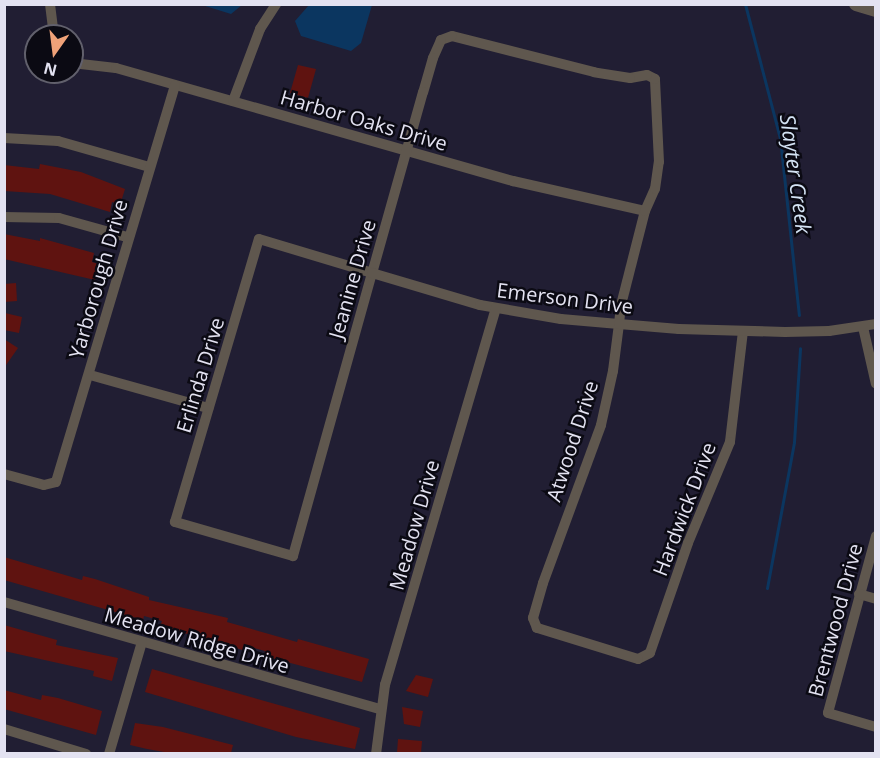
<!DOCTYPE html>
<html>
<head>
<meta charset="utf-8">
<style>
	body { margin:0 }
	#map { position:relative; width:880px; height:758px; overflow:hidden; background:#211e33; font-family:"Open Sans",sans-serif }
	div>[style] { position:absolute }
	.water>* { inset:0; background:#0b3660 }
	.stream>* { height:3px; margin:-1.5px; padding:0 1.5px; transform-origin:1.5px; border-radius:1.5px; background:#0b3660 }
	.building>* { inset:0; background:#5f1310 }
	.minor>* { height:10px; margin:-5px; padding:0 5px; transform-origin:5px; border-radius:5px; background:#5f574e }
	.tertiary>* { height:14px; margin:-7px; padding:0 7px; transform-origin:7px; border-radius:7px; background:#5f574e }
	span { translate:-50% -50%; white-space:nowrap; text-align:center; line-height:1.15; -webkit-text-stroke:5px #0b0a13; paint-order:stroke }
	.street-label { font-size:20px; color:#e3e2f1 }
	.water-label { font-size:21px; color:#d4e3f4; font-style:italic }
	.frame { position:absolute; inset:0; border:6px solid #e3e2f1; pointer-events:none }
	.north { position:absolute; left:24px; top:24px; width:60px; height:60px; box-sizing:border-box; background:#0b0a13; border:2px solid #61606c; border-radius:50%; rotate:194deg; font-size:16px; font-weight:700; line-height:24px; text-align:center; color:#e3e2f1 }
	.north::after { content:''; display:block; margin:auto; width:21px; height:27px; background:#f0a279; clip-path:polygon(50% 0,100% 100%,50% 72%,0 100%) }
</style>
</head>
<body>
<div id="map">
	<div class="water">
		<i style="clip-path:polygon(202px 5px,242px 5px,231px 14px)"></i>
		<i style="clip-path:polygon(309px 5px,372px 5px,361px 43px,351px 51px,301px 36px,295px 21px)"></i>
	</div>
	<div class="stream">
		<i style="left:745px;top:4px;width:138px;rotate:75.4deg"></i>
		<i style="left:780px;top:138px;width:178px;rotate:83.9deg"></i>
		<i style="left:767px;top:588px;width:148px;rotate:-79.5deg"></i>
		<i style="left:794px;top:442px;width:94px;rotate:-86.3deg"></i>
	</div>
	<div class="building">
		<i style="clip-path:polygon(298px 65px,316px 69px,308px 98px,290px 93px)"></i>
		<i style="clip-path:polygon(40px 164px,81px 172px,125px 189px,120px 205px,112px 202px,110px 212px,50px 194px,4px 191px,4px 165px,39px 169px)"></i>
		<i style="clip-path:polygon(4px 234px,40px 241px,40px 238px,94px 253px,92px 262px,99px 264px,95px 280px,4px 259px)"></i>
		<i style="clip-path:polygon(16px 283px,17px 301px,4px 302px,4px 284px)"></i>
		<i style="clip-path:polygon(5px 313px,22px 317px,19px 333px,4px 330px)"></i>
		<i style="clip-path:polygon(4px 339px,18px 348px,4px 368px)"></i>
		<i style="clip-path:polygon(4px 557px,82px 580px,83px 576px,95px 579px,149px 597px,149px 600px,228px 618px,227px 622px,297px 642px,298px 639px,369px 659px,362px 682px,264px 656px,265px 651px,247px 646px,246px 651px,160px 626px,162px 621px,144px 616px,143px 620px,4px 580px)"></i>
		<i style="clip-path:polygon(4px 625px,57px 640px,56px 645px,118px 658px,112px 681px,93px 676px,94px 671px,4px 651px)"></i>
		<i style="clip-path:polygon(152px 669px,360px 728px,355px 749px,296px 737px,145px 692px)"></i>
		<i style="clip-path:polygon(416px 675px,433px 679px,428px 697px,406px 691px)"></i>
		<i style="clip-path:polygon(4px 690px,41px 700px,42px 695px,58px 698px,102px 711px,96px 735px,4px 709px)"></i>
		<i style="clip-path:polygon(402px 707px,423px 711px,420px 727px,404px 724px)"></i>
		<i style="clip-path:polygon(135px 723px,163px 727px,233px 745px,231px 753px,170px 753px,147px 749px,130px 745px)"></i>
		<i style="clip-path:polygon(398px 739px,422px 741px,421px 753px,397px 753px)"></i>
	</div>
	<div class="minor">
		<i style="left:50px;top:4px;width:32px;rotate:83deg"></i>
		<i style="left:72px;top:63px;width:44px;rotate:6.5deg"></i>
		<i style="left:116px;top:68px;width:413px;rotate:15.9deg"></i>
		<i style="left:513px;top:181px;width:135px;rotate:12.8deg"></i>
		<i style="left:233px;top:101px;width:77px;rotate:-69.4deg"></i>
		<i style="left:260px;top:29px;width:30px;rotate:-57deg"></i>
		<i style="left:4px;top:138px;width:54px;rotate:3.2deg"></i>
		<i style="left:58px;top:141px;width:95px;rotate:15.9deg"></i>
		<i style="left:4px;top:217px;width:55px;rotate:1deg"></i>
		<i style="left:59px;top:218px;width:71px;rotate:15.6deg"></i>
		<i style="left:863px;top:327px;width:58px;rotate:77.2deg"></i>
		<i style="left:743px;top:331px;width:112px;rotate:96.7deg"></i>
		<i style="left:730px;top:442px;width:109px;rotate:112.6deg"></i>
		<i style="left:688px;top:543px;width:116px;rotate:109.1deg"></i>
		<i style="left:650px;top:653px;width:13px;rotate:153deg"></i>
		<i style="left:638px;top:659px;width:106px;rotate:-162.9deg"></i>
		<i style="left:537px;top:628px;width:11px;rotate:-112deg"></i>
		<i style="left:533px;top:618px;width:36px;rotate:-74deg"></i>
		<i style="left:543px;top:583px;width:168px;rotate:-69.8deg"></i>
		<i style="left:601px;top:425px;width:55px;rotate:-77.5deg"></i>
		<i style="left:613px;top:371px;width:47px;rotate:-82.7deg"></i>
		<i style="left:619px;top:324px;width:19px;rotate:-84deg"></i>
		<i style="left:621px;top:305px;width:97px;rotate:-75.7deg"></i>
		<i style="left:645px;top:211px;width:24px;rotate:-66deg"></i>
		<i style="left:655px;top:189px;width:27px;rotate:-82deg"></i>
		<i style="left:659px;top:162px;width:83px;rotate:-92.8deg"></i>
		<i style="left:655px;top:79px;width:9px;rotate:-153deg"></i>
		<i style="left:647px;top:75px;width:17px;rotate:170deg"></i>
		<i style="left:630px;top:78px;width:36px;rotate:-171deg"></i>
		<i style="left:594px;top:72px;width:146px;rotate:-165.8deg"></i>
		<i style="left:452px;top:36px;width:12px;rotate:160deg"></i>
		<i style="left:441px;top:40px;width:20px;rotate:114deg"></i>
		<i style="left:433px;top:58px;width:35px;rotate:106deg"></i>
		<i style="left:423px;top:92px;width:188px;rotate:105.7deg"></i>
		<i style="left:372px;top:273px;width:294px;rotate:105.6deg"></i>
		<i style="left:293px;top:556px;width:123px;rotate:-163.9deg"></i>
		<i style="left:175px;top:522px;width:295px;rotate:-73.5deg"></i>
		<i style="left:259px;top:239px;width:118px;rotate:16.7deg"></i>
		<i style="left:372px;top:273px;width:113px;rotate:16.5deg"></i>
		<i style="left:480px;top:305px;width:82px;rotate:9.8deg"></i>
		<i style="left:561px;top:319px;width:58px;rotate:4.9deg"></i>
		<i style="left:619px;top:324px;width:60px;rotate:4.8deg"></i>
		<i style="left:679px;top:329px;width:106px;rotate:1.6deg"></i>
		<i style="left:785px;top:332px;width:44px;rotate:-1.3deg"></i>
		<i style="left:829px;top:331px;width:48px;rotate:-8.5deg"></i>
		<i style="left:90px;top:375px;width:123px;rotate:15.6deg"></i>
		<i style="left:4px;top:474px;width:41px;rotate:15.4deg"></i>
		<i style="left:44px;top:485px;width:12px;rotate:-14deg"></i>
		<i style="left:56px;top:482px;width:414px;rotate:-73.3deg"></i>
		<i style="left:876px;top:536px;width:183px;rotate:105.2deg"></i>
		<i style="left:828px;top:713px;width:50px;rotate:16.3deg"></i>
		<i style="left:859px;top:594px;width:18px;rotate:16deg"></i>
		<i style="left:4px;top:602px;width:391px;rotate:15.9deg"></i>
		<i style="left:4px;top:729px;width:86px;rotate:17deg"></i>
		<i style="left:109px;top:754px;width:117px;rotate:-73.6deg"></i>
		<i style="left:376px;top:754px;width:70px;rotate:-82.6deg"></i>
		<i style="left:385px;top:685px;width:393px;rotate:-73.6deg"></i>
	</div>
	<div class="tertiary">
		<i style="left:856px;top:4px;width:21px;rotate:17deg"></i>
	</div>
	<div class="street-label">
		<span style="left:364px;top:120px;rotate:16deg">Harbor Oaks Drive</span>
		<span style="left:98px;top:279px;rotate:-74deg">Yarborough Drive</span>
		<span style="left:352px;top:279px;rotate:-74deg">Jeanine Drive</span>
		<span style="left:565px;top:298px;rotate:7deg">Emerson Drive</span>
		<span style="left:200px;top:375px;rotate:-73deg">Erlinda Drive</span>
		<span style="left:572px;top:441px;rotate:-72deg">Atwood Drive</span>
		<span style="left:684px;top:509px;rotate:-69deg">Hardwick Drive</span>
		<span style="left:414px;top:525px;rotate:-74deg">Meadow Drive</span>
		<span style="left:835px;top:620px;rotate:-75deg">Brentwood Drive</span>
		<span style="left:197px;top:640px;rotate:16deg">Meadow Ridge Drive</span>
	</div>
	<div class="water-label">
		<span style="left:796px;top:174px;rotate:82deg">Slayter Creek</span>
	</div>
	<div class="frame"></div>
	<div class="north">N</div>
</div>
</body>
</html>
